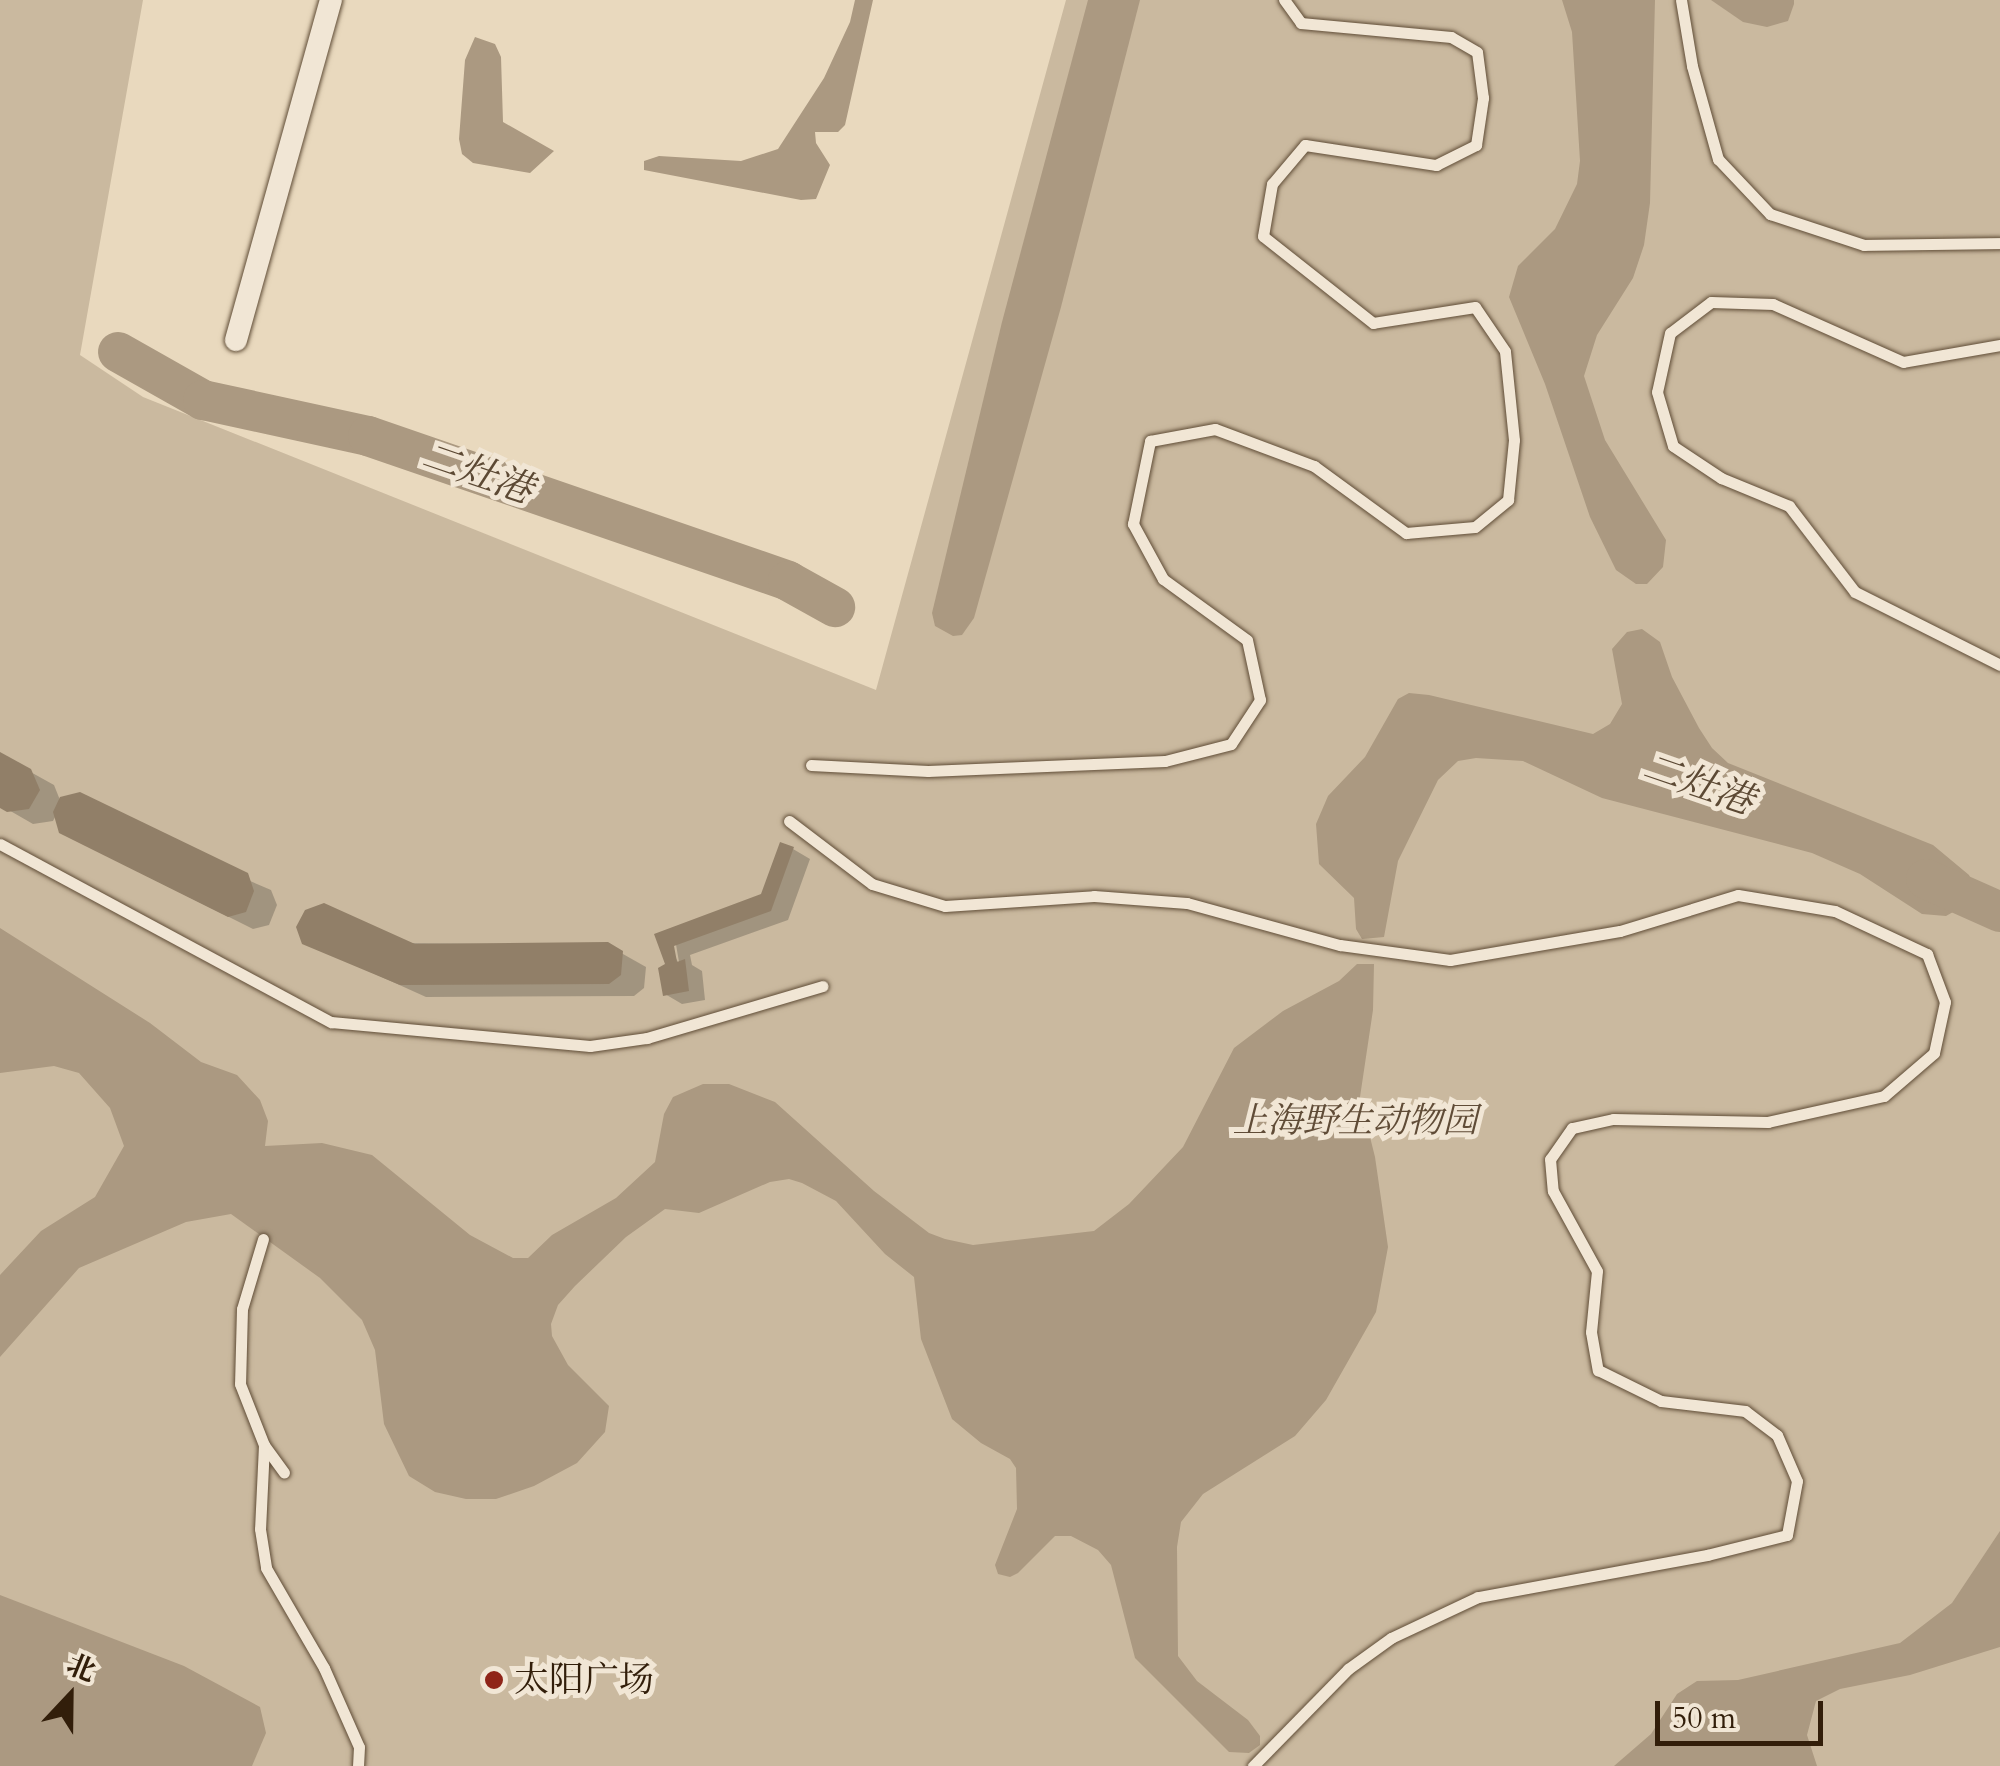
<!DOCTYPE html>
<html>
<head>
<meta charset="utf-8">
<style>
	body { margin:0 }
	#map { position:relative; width:2000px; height:1766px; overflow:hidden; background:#e9d9be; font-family:Cardo,"Noto Serif SC",serif }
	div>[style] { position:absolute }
	.green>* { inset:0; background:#cab99f }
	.water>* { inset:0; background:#ab9981 }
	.shadow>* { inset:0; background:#0003 }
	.river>* { height:40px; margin:-20px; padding:0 20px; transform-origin:20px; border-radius:20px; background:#ab9981 }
	.building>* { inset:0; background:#917f68 }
	.roads { filter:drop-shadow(0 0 2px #604d37) drop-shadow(0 0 2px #604d37) }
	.lane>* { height:11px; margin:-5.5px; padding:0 5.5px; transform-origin:5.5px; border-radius:5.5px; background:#f1e6d5 }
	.street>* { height:22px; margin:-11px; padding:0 11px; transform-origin:11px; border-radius:11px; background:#f1e6d5 }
	.dots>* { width:28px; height:28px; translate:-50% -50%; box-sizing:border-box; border:5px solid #f1e6d5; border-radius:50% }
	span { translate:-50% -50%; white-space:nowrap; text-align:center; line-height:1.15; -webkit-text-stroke:10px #f1e6d5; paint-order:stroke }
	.park-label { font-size:35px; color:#604c37; font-style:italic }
	.poi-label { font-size:35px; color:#321e0a }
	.left { translate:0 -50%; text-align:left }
	.water-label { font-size:38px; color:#5c4934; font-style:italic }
	.north { position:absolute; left:20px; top:1646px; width:100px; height:100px; -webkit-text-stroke:8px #f1e6d5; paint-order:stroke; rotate:22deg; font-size:28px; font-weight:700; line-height:40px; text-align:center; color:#321e0a }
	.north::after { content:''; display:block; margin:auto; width:35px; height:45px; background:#321e0a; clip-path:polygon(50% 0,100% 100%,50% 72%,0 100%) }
	.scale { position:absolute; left:1655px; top:1701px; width:168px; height:45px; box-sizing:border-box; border:5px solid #321e0a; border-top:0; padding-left:12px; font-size:30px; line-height:35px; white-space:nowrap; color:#321e0a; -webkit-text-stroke:8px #f1e6d5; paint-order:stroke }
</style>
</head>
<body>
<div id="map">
	<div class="green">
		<i style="clip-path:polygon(0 0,143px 0,80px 355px,143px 397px,876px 690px,1066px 0,2000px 0,2000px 1766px,0 1766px)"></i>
	</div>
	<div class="water">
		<i style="clip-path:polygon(855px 0,873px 0,845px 125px,838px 132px,815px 132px,816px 143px,830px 165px,816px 199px,801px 200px,644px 170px,644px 161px,659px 156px,741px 161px,778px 149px,824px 78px,850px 22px)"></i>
		<i style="clip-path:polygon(1088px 0,1140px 0,1061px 307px,974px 618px,962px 635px,953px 636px,935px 626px,932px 613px,1002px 322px)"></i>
		<i style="clip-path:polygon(1562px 0,1655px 0,1650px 203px,1644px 245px,1633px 278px,1597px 335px,1584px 376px,1605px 440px,1666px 540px,1663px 567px,1647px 584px,1636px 584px,1616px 570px,1590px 517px,1545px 384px,1509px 297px,1518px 266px,1555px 229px,1577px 184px,1580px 161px,1572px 32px)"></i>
		<i style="clip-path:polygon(1711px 0,1794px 0,1794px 4px,1788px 21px,1767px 27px,1743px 22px)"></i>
		<i style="clip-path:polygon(475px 37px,495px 44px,501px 57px,503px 122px,554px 151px,530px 173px,473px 163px,462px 154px,459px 139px,465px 60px)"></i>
		<i style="clip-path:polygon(1642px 629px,1660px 642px,1672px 677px,1699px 728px,1712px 748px,1728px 763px,1933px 845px,1969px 875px,1978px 894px,1974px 900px,1946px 916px,1922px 914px,1860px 874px,1812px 853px,1602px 798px,1523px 761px,1476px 758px,1458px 761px,1438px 780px,1398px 861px,1384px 937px,1362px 939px,1356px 929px,1354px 898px,1319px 864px,1316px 824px,1328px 796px,1365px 757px,1398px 699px,1409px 693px,1429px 695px,1593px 734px,1610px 724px,1622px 704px,1612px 649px,1627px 632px)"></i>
		<i style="clip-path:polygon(0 928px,150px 1023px,201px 1062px,237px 1075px,260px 1100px,268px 1121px,265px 1146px,322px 1143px,372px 1155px,470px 1235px,513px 1258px,528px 1258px,552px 1235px,616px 1198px,655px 1162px,664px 1114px,673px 1097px,703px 1084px,729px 1084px,775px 1102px,874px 1191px,929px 1233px,945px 1239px,973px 1245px,1094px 1231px,1129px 1204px,1183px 1147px,1234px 1048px,1283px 1011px,1339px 981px,1357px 964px,1374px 964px,1373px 1010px,1360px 1097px,1375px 1157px,1388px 1247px,1376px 1312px,1326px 1400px,1295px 1436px,1203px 1494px,1181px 1522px,1177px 1547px,1178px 1656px,1197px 1681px,1248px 1720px,1260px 1736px,1260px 1745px,1249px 1753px,1229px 1752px,1135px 1658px,1111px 1565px,1098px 1550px,1071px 1536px,1055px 1536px,1018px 1573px,1010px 1577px,998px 1574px,995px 1565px,1017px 1509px,1016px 1468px,1010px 1459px,981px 1443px,952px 1419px,921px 1339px,914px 1277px,885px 1254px,836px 1201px,802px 1183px,789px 1179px,770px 1182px,699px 1213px,665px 1209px,626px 1237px,575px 1286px,558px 1305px,551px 1324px,552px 1336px,568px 1365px,609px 1406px,605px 1432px,577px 1463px,534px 1486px,496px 1499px,466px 1499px,435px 1492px,409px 1476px,384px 1424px,375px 1350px,362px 1320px,320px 1278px,231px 1214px,186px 1222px,79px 1268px,0 1357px,0 1275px,41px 1231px,95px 1197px,124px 1146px,110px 1108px,79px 1073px,54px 1066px,0 1073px)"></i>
		<i style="clip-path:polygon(2000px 1531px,2000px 1647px,1910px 1675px,1840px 1689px,1816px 1701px,1807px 1735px,1817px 1766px,1614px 1766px,1651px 1734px,1677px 1694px,1697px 1681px,1738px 1680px,1900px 1643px,1952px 1603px)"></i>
		<i style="clip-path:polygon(0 1595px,184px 1666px,260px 1707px,266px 1733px,252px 1766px,0 1766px)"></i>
	</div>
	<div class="shadow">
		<i style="clip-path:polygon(0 755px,54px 785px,60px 800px,271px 890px,277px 905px,269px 925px,253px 929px,85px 845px,56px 815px,53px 821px,33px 824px,0 805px)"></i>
		<i style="clip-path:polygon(evenodd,793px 849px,810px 859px,788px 920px,690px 955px,692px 965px,702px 971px,705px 1000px,682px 1004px,665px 994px,668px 966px,657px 935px,763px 896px,793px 849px,674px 933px,679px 962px,678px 962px,672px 951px,674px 933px)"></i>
		<i style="clip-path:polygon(304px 942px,607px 945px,646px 967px,644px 988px,634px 996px,426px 997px)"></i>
	</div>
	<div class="river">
		<i style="left:118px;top:352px;width:98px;rotate:29.5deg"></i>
		<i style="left:203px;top:400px;width:169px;rotate:12.3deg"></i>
		<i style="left:368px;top:436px;width:444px;rotate:19deg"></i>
		<i style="left:788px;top:581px;width:54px;rotate:29deg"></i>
		<i style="left:1926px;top:879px;width:81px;rotate:24deg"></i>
	</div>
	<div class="building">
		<i style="clip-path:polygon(0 752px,31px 769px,40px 790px,29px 809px,7px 812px,0 808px)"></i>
		<i style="clip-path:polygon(80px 792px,248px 873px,254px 891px,246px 912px,228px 917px,59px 833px,53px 812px,60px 797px)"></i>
		<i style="clip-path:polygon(780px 842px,794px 847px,771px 911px,674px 946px,677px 962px,685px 959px,689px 991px,663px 996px,658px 968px,665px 964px,654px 934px,761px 894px)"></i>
		<i style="clip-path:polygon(324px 903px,415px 944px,608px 942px,623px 951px,621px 975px,609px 984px,400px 985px,302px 944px,296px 927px,305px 910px)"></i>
	</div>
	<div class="roads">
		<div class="lane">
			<i style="left:1681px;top:0;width:67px;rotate:80.5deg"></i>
			<i style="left:1692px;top:66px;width:97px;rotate:74.4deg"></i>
			<i style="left:1718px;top:159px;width:76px;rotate:46.6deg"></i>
			<i style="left:1770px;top:214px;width:99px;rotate:18.3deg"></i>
			<i style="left:1864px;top:245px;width:136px;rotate:-0.8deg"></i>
			<i style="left:2000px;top:345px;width:98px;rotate:170.1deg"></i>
			<i style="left:1903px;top:362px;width:142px;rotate:-156deg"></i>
			<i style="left:1773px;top:304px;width:62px;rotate:-178.2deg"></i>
			<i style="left:1711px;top:302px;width:51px;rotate:142.9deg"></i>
			<i style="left:1670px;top:333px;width:60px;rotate:102.4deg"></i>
			<i style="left:1657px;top:392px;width:56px;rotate:73.5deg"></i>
			<i style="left:1673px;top:446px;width:58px;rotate:33.7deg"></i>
			<i style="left:1721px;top:478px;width:74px;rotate:22.4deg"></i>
			<i style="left:1789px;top:506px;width:108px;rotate:52.5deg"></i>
			<i style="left:1855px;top:592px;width:162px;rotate:26.7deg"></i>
			<i style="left:811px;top:765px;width:117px;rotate:2.9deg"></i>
			<i style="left:928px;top:771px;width:237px;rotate:-2.4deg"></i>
			<i style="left:1165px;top:761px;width:68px;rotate:-14.4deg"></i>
			<i style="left:1231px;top:744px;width:53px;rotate:-56.6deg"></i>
			<i style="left:1260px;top:700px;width:61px;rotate:-102.2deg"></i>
			<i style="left:1247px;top:640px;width:104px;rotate:-144deg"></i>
			<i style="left:1163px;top:579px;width:63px;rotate:-118.6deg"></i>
			<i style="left:1133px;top:524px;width:85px;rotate:-78.4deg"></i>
			<i style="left:1150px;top:441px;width:66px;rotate:-10.5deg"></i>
			<i style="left:1215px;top:429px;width:106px;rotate:20.5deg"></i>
			<i style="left:1314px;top:466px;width:114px;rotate:36.1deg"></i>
			<i style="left:1406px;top:533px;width:69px;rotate:-5deg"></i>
			<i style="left:1475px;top:527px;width:43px;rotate:-39.3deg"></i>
			<i style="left:1508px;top:500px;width:60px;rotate:-84.3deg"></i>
			<i style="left:1514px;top:440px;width:89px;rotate:-95.8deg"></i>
			<i style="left:1505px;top:351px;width:53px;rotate:-124.3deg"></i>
			<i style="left:1475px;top:307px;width:103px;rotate:171.1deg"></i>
			<i style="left:1373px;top:323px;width:140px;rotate:-141.7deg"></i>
			<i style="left:1263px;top:236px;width:53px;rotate:-80.2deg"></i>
			<i style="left:1272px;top:184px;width:51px;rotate:-49.8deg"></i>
			<i style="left:1305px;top:145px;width:133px;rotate:8.7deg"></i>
			<i style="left:1436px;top:165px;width:45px;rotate:-26.6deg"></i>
			<i style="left:1476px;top:145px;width:48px;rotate:-81.5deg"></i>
			<i style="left:1483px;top:98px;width:46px;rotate:-97.4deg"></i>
			<i style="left:1477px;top:52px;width:30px;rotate:-150deg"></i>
			<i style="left:1451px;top:37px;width:151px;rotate:-174.7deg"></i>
			<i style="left:1301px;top:23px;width:29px;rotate:-126deg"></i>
			<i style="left:789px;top:821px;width:104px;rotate:37.2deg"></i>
			<i style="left:872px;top:884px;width:76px;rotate:16.8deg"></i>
			<i style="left:945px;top:906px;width:149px;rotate:-3.8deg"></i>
			<i style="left:1094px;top:896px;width:93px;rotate:4.3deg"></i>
			<i style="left:1187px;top:903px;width:159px;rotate:15.4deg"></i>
			<i style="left:1340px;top:945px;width:111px;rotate:7.8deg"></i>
			<i style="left:1450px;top:960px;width:172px;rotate:-9.7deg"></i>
			<i style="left:1620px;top:931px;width:123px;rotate:-17deg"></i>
			<i style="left:1738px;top:895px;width:98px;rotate:9.4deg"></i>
			<i style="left:1835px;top:911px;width:102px;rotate:25.1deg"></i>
			<i style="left:1927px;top:954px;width:51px;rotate:69.4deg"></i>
			<i style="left:1945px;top:1002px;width:52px;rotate:102.2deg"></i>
			<i style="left:1934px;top:1053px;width:66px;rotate:139.3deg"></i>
			<i style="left:1884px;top:1096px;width:119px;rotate:167.4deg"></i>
			<i style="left:1768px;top:1122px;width:155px;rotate:-178.9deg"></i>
			<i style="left:1613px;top:1119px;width:42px;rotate:167.6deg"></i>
			<i style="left:1572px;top:1128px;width:38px;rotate:125deg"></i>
			<i style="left:1550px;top:1159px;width:32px;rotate:85deg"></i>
			<i style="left:1553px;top:1191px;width:91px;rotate:61.2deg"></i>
			<i style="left:1597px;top:1271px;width:61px;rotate:95.6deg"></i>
			<i style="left:1591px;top:1332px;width:39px;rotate:80deg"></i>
			<i style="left:1598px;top:1370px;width:70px;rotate:26.2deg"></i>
			<i style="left:1661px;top:1401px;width:85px;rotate:6.8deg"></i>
			<i style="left:1745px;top:1411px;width:40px;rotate:37deg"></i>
			<i style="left:1777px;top:1435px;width:50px;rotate:66.5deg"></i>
			<i style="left:1797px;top:1481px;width:55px;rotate:100.5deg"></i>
			<i style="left:1787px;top:1535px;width:82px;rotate:166deg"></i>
			<i style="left:1707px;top:1555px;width:233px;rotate:169.6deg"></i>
			<i style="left:1478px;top:1597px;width:96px;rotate:154.8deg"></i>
			<i style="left:1391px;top:1638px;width:53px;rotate:144.2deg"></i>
			<i style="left:1348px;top:1669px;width:136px;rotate:134.4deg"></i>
			<i style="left:0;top:844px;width:376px;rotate:28.3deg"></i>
			<i style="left:331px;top:1022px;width:260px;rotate:5.3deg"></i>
			<i style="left:590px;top:1046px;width:58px;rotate:-8deg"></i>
			<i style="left:647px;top:1038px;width:183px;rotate:-16.5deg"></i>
			<i style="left:263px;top:1239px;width:73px;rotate:106.7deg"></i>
			<i style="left:242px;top:1309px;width:75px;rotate:91.5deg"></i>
			<i style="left:240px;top:1384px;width:66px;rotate:68.5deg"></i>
			<i style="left:264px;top:1445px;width:34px;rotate:54deg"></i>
			<i style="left:264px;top:1445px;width:84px;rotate:92.7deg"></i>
			<i style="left:260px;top:1529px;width:39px;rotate:81deg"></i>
			<i style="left:266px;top:1568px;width:116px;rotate:59.9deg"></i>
			<i style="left:324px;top:1668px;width:86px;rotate:66.1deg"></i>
			<i style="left:359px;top:1747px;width:19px;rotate:93deg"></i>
		</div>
		<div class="street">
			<i style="left:236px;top:340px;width:353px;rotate:-74.4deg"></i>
		</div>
	</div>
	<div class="dots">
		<i style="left:494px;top:1680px;background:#8f2418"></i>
	</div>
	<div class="park-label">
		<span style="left:1355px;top:1121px">上海野生动物园</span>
	</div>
	<div class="poi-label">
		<span class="left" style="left:514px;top:1680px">太阳广场</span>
	</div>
	<div class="water-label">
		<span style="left:477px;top:474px;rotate:19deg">二灶港</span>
		<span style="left:1698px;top:785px;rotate:19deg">二灶港</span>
	</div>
	<div class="north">北</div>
	<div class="scale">50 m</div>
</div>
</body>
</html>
